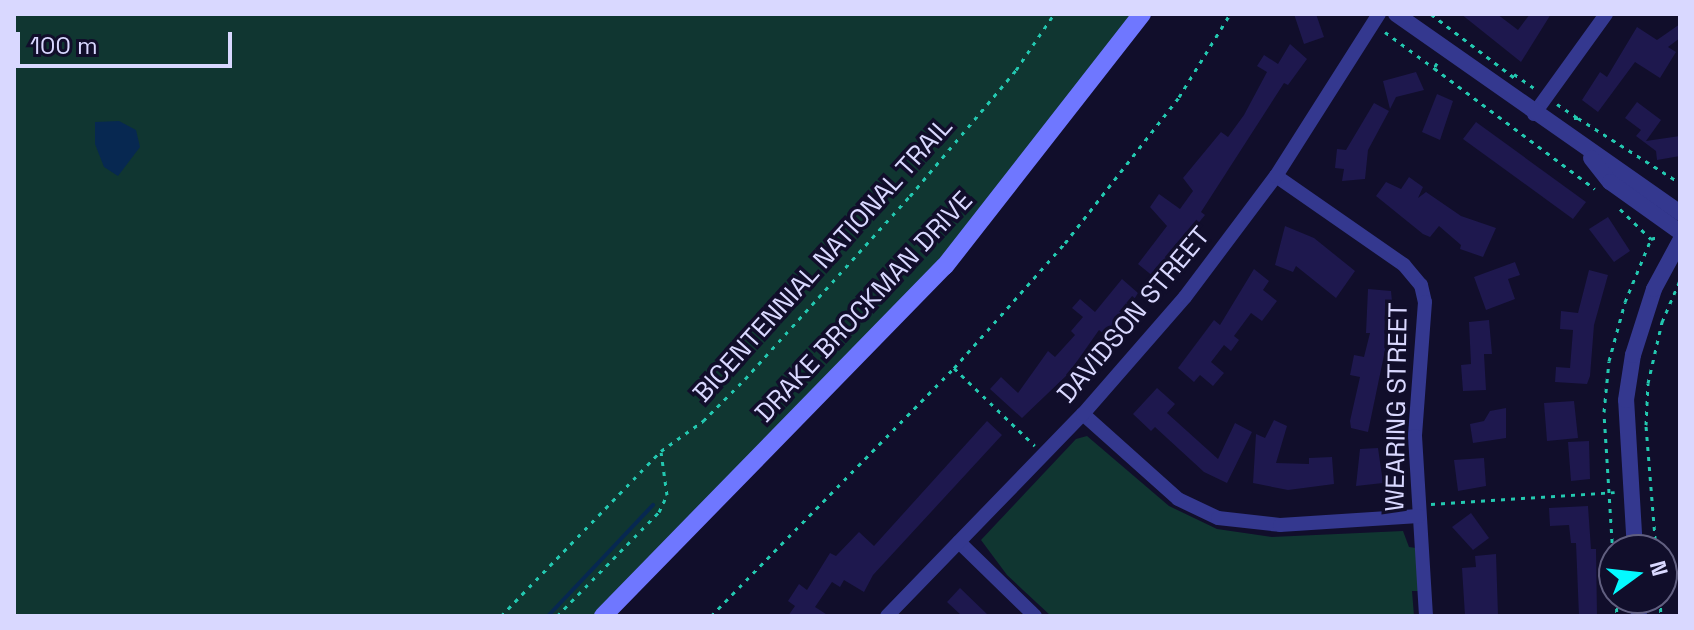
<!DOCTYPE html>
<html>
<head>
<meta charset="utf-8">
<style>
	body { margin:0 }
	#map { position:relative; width:1694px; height:630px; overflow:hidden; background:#110e2b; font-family:"Space Grotesk",sans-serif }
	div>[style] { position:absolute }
	.green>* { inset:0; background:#103631 }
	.water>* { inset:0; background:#072851 }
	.stream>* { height:4px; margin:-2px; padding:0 2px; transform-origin:2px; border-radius:2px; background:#072851 }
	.building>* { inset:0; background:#1e184e }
	.path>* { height:3px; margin-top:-1.5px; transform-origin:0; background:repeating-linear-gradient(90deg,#23c8b0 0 4px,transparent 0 10px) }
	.minor>* { height:14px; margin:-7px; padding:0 7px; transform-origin:7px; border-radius:7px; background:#34388f }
	.tertiary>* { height:16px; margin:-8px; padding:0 8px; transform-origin:8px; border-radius:8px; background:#34388f }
	.secondary>* { height:18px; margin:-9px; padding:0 9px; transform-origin:9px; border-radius:9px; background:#6f77ff }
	span { translate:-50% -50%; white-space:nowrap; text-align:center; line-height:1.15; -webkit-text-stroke:7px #110e2b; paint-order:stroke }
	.street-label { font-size:26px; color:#d9d8ff }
	.frame { position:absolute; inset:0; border:16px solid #d9d8ff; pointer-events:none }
	.north { position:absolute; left:1598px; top:534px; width:80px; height:80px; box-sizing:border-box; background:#110e2b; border:2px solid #615f80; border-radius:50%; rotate:75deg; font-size:22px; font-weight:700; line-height:32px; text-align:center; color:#d9d8ff }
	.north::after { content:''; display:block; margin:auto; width:28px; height:36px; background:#04faff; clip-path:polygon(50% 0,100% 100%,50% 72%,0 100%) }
	.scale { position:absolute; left:16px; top:32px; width:216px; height:36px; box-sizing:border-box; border:4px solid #d9d8ff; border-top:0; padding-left:10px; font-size:24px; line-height:28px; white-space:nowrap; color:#d9d8ff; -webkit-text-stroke:6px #110e2b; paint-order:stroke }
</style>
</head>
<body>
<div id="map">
	<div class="green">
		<i style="clip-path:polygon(14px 14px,1142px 14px,1013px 184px,604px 616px,14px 616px)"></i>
		<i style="clip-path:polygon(1087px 436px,1169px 506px,1217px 529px,1272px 537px,1403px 531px,1409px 547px,1416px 548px,1421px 591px,1412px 591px,1414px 616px,1051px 616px,1007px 575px,981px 540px,1076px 439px)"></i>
	</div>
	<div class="water">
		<i style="clip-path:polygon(119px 121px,136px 130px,140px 147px,118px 176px,104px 167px,95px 144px,95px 122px)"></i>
	</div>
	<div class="stream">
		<i style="left:548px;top:616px;width:153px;rotate:-46.6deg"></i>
	</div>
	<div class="building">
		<i style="clip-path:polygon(1294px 14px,1316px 14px,1324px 37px,1304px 44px)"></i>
		<i style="clip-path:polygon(1461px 14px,1497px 14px,1518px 30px,1530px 14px,1551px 14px,1521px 62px)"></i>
		<i style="clip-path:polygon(1680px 24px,1680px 38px,1668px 47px,1676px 52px,1660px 78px,1635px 62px,1598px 112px,1582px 100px,1600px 72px,1607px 77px,1637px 27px,1657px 40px)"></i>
		<i style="clip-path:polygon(1290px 44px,1307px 59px,1288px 85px,1284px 83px,1201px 212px,1205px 215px,1154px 277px,1138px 264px,1167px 226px,1150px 207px,1159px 194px,1180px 209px,1193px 191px,1183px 178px,1221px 132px,1228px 137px,1244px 115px,1267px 72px,1257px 66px,1264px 55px,1278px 64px)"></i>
		<i style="clip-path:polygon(1416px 72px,1424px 90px,1396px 97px,1390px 109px,1383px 81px)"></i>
		<i style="clip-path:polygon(1437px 94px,1453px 101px,1440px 140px,1422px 132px)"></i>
		<i style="clip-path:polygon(1637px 102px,1661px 120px,1646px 141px,1680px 136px,1680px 156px,1657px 160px,1656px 151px,1636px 136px,1641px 130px,1625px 118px)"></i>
		<i style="clip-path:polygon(1374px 103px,1389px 111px,1368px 150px,1365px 179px,1342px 181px,1344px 169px,1335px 168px,1337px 149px,1346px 150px)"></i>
		<i style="clip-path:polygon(1476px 122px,1586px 202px,1573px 219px,1463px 139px)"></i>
		<i style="clip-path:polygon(1409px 177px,1423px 187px,1418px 198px,1426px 192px,1461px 216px,1496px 228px,1483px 257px,1460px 249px,1461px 245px,1439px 226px,1430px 237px,1423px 234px,1376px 196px,1386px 182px,1401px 189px)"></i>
		<i style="clip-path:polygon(1608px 217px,1630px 251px,1614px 262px,1589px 229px)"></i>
		<i style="clip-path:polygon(1285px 226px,1314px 238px,1355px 271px,1336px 298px,1296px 266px,1293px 272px,1275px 265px)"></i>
		<i style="clip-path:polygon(1515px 262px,1520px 275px,1508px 279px,1515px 299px,1486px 310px,1474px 277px)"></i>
		<i style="clip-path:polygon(1254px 269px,1269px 281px,1263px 290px,1277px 301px,1262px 321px,1251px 313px,1234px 336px,1239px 340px,1231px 351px,1224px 345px,1211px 362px,1224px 373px,1213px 386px,1200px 375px,1194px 382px,1178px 368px,1214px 320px,1220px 325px)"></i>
		<i style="clip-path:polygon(1589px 270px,1608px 275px,1594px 325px,1590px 376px,1587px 384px,1555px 382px,1556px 367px,1570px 368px,1573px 330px,1560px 329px,1561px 311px,1578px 313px)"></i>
		<i style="clip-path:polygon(1122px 279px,1138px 293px,1126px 312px,1105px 335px,1099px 330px,1068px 374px,1022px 418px,990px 389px,1001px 377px,1018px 393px,1048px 351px,1055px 357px,1075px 335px,1071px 331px,1083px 317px,1072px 308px,1080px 299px,1095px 312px)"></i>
		<i style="clip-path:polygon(1368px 289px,1391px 291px,1393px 312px,1368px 432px,1351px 428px,1350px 421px,1360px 377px,1350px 375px,1354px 355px,1364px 357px,1370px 333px,1366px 333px)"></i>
		<i style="clip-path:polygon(1489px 320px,1492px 354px,1484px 354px,1486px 390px,1463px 391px,1461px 365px,1471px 364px,1469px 322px)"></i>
		<i style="clip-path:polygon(1157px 388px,1175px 404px,1167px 413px,1218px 459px,1235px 423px,1252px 432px,1227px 483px,1204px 472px,1155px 427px,1151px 431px,1133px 414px)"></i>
		<i style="clip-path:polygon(1574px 401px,1578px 438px,1547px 441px,1544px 403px)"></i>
		<i style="clip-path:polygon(1506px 408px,1506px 438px,1473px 443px,1470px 424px,1484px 421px,1490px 411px)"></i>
		<i style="clip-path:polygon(1274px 420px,1287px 426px,1276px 463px,1309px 464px,1309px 458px,1332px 457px,1334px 484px,1288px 490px,1253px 483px,1256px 434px,1265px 438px)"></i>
		<i style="clip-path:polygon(987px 421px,1002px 435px,873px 575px,864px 592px,844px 580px,840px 587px,832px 582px,815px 607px,829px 616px,788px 616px,795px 606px,788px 601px,799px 584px,807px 590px,830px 553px,836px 556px,859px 532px,874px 546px)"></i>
		<i style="clip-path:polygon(1589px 441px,1590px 479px,1571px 481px,1568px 442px)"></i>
		<i style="clip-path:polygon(1378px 448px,1383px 483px,1356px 486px,1360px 449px)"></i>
		<i style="clip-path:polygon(1484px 458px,1486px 486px,1458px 491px,1454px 460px)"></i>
		<i style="clip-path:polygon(1588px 506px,1591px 549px,1596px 549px,1597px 616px,1579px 616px,1576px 543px,1571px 543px,1569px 525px,1550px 526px,1549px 508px)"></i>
		<i style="clip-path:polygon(1471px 513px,1489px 538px,1473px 550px,1452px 527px)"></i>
		<i style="clip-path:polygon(1496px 554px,1498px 615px,1465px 616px,1462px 568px,1476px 567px,1475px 556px)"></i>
		<i style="clip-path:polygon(960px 588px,989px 616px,962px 616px,947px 602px)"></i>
	</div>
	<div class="path">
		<i style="left:1431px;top:14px;width:107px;rotate:37.4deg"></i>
		<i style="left:1385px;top:32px;width:61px;rotate:36.3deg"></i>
		<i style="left:1437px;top:63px;width:6px;rotate:121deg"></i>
		<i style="left:1434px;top:68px;width:201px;rotate:36.9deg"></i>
		<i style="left:1514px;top:74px;width:24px;rotate:35deg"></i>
		<i style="left:1557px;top:104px;width:25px;rotate:34deg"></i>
		<i style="left:1578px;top:118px;width:7px;rotate:180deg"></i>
		<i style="left:1578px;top:118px;width:121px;rotate:32.5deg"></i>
		<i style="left:1620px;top:209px;width:43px;rotate:44.1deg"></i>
		<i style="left:954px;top:368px;width:112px;rotate:43.9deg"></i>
		<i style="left:1431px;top:504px;width:184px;rotate:-3.7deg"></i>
		<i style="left:1656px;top:550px;width:125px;rotate:-94.6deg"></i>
		<i style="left:1646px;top:425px;width:42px;rotate:-87.3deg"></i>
		<i style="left:1648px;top:383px;width:63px;rotate:-77.1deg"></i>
		<i style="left:1662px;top:322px;width:46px;rotate:-66.8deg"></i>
		<i style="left:1614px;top:572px;width:160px;rotate:-93.6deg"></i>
		<i style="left:1604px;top:412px;width:51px;rotate:-84.4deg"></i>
		<i style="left:1609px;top:361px;width:61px;rotate:-74.8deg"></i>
		<i style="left:1625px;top:302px;width:68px;rotate:-67.6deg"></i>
		<i style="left:1651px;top:239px;width:9px;rotate:-18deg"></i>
		<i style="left:1616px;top:598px;width:18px;rotate:87deg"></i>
		<i style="left:1660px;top:598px;width:18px;rotate:87deg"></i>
		<i style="left:501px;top:616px;width:230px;rotate:-45.9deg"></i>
		<i style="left:661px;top:451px;width:52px;rotate:-35.5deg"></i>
		<i style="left:703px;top:421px;width:59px;rotate:-45deg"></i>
		<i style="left:745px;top:379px;width:246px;rotate:-48deg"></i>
		<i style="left:910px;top:196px;width:165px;rotate:-49.9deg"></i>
		<i style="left:1016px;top:70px;width:68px;rotate:-55.8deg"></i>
		<i style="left:557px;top:616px;width:146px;rotate:-45.6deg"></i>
		<i style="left:659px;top:512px;width:19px;rotate:-65deg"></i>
		<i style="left:667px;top:495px;width:43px;rotate:-97.9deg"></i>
		<i style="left:711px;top:616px;width:347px;rotate:-45.6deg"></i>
		<i style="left:954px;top:368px;width:167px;rotate:-48.4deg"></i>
		<i style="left:1065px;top:243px;width:185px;rotate:-52deg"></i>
		<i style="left:1179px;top:97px;width:97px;rotate:-58.4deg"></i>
	</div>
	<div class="minor">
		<i style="left:1534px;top:114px;width:123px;rotate:-54.2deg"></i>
		<i style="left:1276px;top:176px;width:156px;rotate:34.8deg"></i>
		<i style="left:1404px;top:265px;width:26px;rotate:50deg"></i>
		<i style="left:1421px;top:285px;width:17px;rotate:77deg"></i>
		<i style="left:1425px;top:302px;width:134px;rotate:94.3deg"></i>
		<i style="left:1415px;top:436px;width:180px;rotate:86.5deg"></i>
		<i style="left:1083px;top:414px;width:127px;rotate:41.8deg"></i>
		<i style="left:1178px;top:499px;width:44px;rotate:25.4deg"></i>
		<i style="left:1218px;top:518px;width:62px;rotate:6.4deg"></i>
		<i style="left:1280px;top:525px;width:139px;rotate:-3.7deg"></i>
		<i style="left:959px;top:542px;width:106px;rotate:44.2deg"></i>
		<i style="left:887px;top:616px;width:281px;rotate:-45.9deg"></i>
		<i style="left:1083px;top:414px;width:155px;rotate:-48.9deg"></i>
		<i style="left:1185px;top:297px;width:151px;rotate:-53.1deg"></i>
		<i style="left:1276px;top:176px;width:192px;rotate:-57.6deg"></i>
	</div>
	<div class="tertiary">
		<i style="left:1396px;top:14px;width:347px;rotate:35deg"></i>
		<i style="left:1591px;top:158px;width:31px;rotate:52deg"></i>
		<i style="left:1610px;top:182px;width:86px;rotate:35.5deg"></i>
		<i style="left:1635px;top:550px;width:150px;rotate:-93.4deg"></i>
		<i style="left:1626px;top:400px;width:46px;rotate:-81.2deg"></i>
		<i style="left:1633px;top:355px;width:69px;rotate:-72.3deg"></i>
		<i style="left:1654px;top:289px;width:55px;rotate:-61.6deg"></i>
		<i style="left:1638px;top:598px;width:18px;rotate:87deg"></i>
	</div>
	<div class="secondary">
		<i style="left:603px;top:616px;width:489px;rotate:-45.7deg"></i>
		<i style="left:945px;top:266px;width:320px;rotate:-52deg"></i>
	</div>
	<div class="street-label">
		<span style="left:823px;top:260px;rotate:-48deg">BICENTENNIAL NATIONAL TRAIL</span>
		<span style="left:864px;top:307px;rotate:-47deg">DRAKE BROCKMAN DRIVE</span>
		<span style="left:1134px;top:315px;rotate:-50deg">DAVIDSON STREET</span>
		<span style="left:1397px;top:407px;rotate:-89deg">WEARING STREET</span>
	</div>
	<div class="frame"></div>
	<div class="north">N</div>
	<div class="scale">100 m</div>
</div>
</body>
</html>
